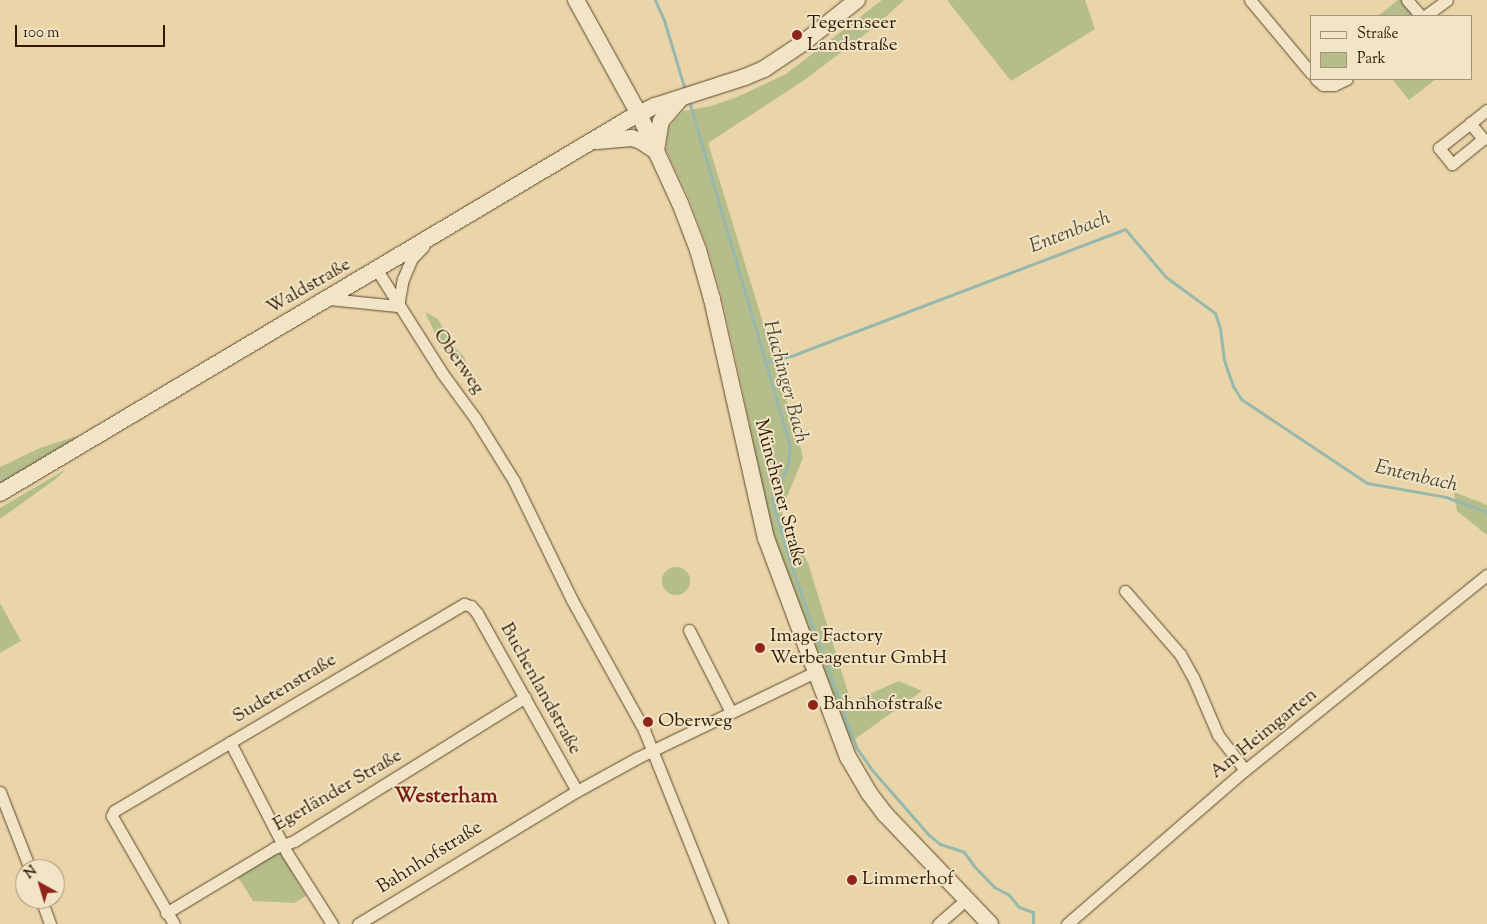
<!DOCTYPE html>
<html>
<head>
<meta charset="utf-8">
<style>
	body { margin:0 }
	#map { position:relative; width:1487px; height:924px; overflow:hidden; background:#ead5a9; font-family:"Sorts Mill Goudy",serif }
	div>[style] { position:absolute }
	.green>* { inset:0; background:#b5be8a }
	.round { border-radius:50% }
	.stream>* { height:3px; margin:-1.5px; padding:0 1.5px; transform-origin:1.5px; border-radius:1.5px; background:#98b8ad }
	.roads { filter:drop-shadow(0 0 1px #5e482a) drop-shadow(0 0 1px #5e482a) }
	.street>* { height:11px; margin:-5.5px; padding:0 5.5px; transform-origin:5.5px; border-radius:5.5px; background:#f1e4c7 }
	.secondary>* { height:16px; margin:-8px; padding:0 8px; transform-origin:8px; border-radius:8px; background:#f1e4c7 }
	.dots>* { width:14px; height:14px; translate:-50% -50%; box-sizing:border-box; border:2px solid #f1e4c7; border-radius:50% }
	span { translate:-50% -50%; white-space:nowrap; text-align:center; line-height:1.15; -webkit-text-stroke:4px #f1e4c7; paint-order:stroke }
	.poi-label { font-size:19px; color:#301900 }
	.left { translate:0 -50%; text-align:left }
	.street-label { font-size:19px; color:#301900 }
	.water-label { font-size:20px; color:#4f4934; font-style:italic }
	.quarter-label { font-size:21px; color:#7a1f14; font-weight:700 }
	.legend { position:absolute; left:1310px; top:15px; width:162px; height:65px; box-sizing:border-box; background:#f1e4c7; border:1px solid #a49377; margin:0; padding:6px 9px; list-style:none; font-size:15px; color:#301900 }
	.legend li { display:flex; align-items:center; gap:10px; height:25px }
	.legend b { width:25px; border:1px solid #a49377 }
	.north { position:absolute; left:15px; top:859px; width:50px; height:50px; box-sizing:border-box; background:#f1e4c7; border:1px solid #a49377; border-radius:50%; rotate:321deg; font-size:14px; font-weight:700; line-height:20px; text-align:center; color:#301900 }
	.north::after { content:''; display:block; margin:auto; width:18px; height:22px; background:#8f2418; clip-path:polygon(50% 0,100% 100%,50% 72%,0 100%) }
	.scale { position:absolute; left:15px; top:25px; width:150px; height:22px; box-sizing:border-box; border:2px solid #301900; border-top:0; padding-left:6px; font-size:15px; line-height:18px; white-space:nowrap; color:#301900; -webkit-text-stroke:4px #f1e4c7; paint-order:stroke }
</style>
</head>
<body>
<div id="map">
	<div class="green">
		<i style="clip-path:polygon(882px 0,904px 0,877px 25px,806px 79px,708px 143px,799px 440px,803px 458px,781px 511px,808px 563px,851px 702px,899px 681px,922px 691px,848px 744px,773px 537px,738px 369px,721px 294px,707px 246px,688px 196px,666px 150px,669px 127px,683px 111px,711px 106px,737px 97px,786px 74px)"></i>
		<i style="clip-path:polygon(947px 0,1085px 0,1095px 29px,1011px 81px)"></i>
		<i style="clip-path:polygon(1398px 0,1402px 0,1415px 16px,1378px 16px)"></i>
		<i style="clip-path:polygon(1392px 79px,1436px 79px,1409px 100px)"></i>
		<i style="clip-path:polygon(425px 312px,438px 319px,449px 340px,465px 358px,468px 379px,441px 346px)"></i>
		<i style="clip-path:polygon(77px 436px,75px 440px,0 485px,0 467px,40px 448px)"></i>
		<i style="clip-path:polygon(66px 469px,57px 478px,0 519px,0 508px)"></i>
		<i style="clip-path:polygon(1454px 492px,1487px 505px,1487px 535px,1457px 511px)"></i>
		<i class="round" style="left:662px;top:567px;width:28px;height:28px"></i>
		<i style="clip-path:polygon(0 603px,21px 641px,0 653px)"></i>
		<i style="clip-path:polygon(275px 851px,280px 852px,306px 896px,294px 903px,253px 901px,236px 874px)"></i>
	</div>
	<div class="stream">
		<i style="left:655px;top:0;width:22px;rotate:66deg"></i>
		<i style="left:664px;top:20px;width:73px;rotate:73.3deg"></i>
		<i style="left:689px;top:101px;width:359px;rotate:73.7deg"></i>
		<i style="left:790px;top:446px;width:22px;rotate:98deg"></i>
		<i style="left:787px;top:468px;width:35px;rotate:115deg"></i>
		<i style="left:772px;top:500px;width:74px;rotate:73.5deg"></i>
		<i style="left:793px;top:571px;width:187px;rotate:70.3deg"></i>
		<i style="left:856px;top:747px;width:28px;rotate:55deg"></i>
		<i style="left:872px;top:770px;width:86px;rotate:48.8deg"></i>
		<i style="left:929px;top:835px;width:14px;rotate:39deg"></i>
		<i style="left:940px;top:844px;width:25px;rotate:18deg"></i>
		<i style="left:964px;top:852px;width:17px;rotate:54deg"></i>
		<i style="left:974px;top:866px;width:29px;rotate:46deg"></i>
		<i style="left:994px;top:887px;width:16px;rotate:27deg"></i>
		<i style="left:1008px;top:894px;width:17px;rotate:50deg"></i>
		<i style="left:1019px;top:907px;width:15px;rotate:20deg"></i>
		<i style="left:1033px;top:912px;width:12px;rotate:90deg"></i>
		<i style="left:764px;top:363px;width:28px;rotate:-15deg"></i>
		<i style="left:791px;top:356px;width:357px;rotate:-20.8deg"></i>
		<i style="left:1125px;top:229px;width:63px;rotate:49.5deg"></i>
		<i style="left:1166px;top:277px;width:61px;rotate:36.3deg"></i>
		<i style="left:1215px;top:313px;width:16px;rotate:72deg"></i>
		<i style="left:1220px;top:328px;width:32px;rotate:83deg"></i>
		<i style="left:1224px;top:360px;width:28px;rotate:71deg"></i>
		<i style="left:1233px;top:386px;width:15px;rotate:58deg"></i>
		<i style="left:1241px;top:399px;width:151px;rotate:33.7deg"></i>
		<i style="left:1367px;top:483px;width:80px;rotate:10deg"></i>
		<i style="left:1446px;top:497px;width:44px;rotate:20.1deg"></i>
	</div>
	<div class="roads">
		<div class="street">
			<i style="left:1250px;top:0;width:95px;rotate:50.1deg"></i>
			<i style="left:1407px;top:0;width:21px;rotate:49deg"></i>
			<i style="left:1425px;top:16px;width:27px;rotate:-36deg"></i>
			<i style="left:1316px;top:79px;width:9px;rotate:41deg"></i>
			<i style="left:1323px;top:85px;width:11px"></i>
			<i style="left:1334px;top:85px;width:14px;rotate:-25deg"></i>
			<i style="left:1470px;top:123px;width:21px;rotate:51deg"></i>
			<i style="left:1483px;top:139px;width:40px;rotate:141deg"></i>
			<i style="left:1452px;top:164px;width:21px;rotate:-129deg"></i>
			<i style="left:1439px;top:148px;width:42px;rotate:-38.2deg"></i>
			<i style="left:1472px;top:122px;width:19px;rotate:-39deg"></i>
			<i style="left:377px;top:270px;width:122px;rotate:57.7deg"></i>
			<i style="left:442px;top:373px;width:56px;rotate:53.7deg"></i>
			<i style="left:475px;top:418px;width:74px;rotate:58.2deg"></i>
			<i style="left:514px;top:481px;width:132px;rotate:64deg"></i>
			<i style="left:572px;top:600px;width:149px;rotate:61deg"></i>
			<i style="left:644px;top:730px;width:209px;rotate:68.1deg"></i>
			<i style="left:329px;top:299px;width:69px;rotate:5.8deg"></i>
			<i style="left:398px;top:306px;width:27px;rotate:-80deg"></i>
			<i style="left:403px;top:279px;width:23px;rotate:-67deg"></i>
			<i style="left:412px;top:258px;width:16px;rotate:-45deg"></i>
			<i style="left:1125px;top:591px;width:84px;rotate:48.9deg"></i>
			<i style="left:1180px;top:654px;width:26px;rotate:61deg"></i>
			<i style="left:1193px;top:677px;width:63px;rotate:66.7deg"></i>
			<i style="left:1218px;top:735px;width:44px;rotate:52.4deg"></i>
			<i style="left:689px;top:630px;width:92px;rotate:62.9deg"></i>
			<i style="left:230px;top:742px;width:125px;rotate:62.8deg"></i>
			<i style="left:287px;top:853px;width:84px;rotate:57.6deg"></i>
			<i style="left:0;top:792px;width:83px;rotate:68.7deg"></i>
			<i style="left:41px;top:899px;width:27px;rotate:70deg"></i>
			<i style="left:166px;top:913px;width:126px;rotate:-31deg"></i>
			<i style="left:274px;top:848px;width:21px;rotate:-19deg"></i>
			<i style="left:294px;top:841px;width:272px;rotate:-31.9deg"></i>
			<i style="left:174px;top:924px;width:125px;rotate:-119.9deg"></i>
			<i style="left:112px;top:816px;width:5px;rotate:-68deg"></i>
			<i style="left:114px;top:811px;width:407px;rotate:-30.6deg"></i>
			<i style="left:464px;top:604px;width:7px;rotate:16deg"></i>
			<i style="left:471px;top:606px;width:9px;rotate:49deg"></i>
			<i style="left:477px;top:613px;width:204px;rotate:60.7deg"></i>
			<i style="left:358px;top:924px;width:256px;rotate:-31.3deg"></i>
			<i style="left:577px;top:791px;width:68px;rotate:-28.8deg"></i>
			<i style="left:637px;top:758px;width:198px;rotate:-25.8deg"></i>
			<i style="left:938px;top:924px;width:28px;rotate:-41deg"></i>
			<i style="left:1067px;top:924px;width:235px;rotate:-40.9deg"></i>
			<i style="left:1245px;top:770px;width:311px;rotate:-38.9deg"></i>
		</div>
		<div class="secondary">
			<i style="left:576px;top:0;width:130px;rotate:61.1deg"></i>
			<i style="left:639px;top:114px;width:98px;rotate:65.3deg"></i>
			<i style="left:680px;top:203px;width:50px;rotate:69deg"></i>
			<i style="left:698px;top:250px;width:51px;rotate:74.1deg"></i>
			<i style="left:712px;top:299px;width:245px;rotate:77.3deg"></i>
			<i style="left:766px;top:538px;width:234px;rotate:69.5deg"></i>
			<i style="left:848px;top:757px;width:42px;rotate:59.7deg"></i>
			<i style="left:869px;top:793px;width:26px;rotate:53deg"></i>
			<i style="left:885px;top:814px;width:152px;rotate:46.3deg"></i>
			<i style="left:597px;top:141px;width:35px;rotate:-5deg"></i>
			<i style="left:632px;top:138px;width:9px;rotate:18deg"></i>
			<i style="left:641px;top:141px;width:18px;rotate:34deg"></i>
			<i style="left:656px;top:151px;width:30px;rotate:-81deg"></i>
			<i style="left:661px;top:121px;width:30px;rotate:-49deg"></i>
			<i style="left:0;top:493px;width:732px;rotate:-30.74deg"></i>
			<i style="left:629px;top:119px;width:29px;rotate:-27deg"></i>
			<i style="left:655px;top:106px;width:95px;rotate:-17.9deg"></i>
			<i style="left:745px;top:77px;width:21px;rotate:-23deg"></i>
			<i style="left:764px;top:69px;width:47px;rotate:-33.7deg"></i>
			<i style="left:803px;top:43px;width:69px;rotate:-38.5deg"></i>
		</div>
	</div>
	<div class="dots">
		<i style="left:797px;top:35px;background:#8f2418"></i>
		<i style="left:760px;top:648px;background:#8f2418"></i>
		<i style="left:813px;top:705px;background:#8f2418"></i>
		<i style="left:648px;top:722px;background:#8f2418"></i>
		<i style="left:852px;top:880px;background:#8f2418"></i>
	</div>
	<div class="poi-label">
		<span class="left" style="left:807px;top:35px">Tegernseer<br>Landstraße</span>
		<span class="left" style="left:770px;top:648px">Image Factory<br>Werbeagentur GmbH</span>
		<span class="left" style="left:823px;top:705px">Bahnhofstraße</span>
		<span class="left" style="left:658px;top:722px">Oberweg</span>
		<span class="left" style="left:862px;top:880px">Limmerhof</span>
	</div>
	<div class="street-label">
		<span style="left:309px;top:287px;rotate:-30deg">Waldstraße</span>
		<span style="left:458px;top:362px;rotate:55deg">Oberweg</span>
		<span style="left:779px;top:493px;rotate:75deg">Münchener Straße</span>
		<span style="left:285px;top:689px;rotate:-31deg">Sudetenstraße</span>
		<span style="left:540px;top:689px;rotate:61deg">Buchenlandstraße</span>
		<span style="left:1264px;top:734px;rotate:-39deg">Am Heimgarten</span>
		<span style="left:338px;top:791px;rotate:-30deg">Egerländer Straße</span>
		<span style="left:430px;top:858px;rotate:-32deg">Bahnhofstraße</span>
	</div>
	<div class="water-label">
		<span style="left:1070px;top:233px;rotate:-21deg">Entenbach</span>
		<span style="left:785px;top:382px;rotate:75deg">Hachinger Bach</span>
		<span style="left:1416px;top:477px;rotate:13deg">Entenbach</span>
	</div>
	<div class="quarter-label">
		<span style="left:446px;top:797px">Westerham</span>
	</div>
	<ul class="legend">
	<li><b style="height:6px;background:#f1e4c7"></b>Straße</li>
	<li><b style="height:14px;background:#b5be8a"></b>Park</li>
	</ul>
	<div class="north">N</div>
	<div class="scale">100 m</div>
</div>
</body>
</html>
